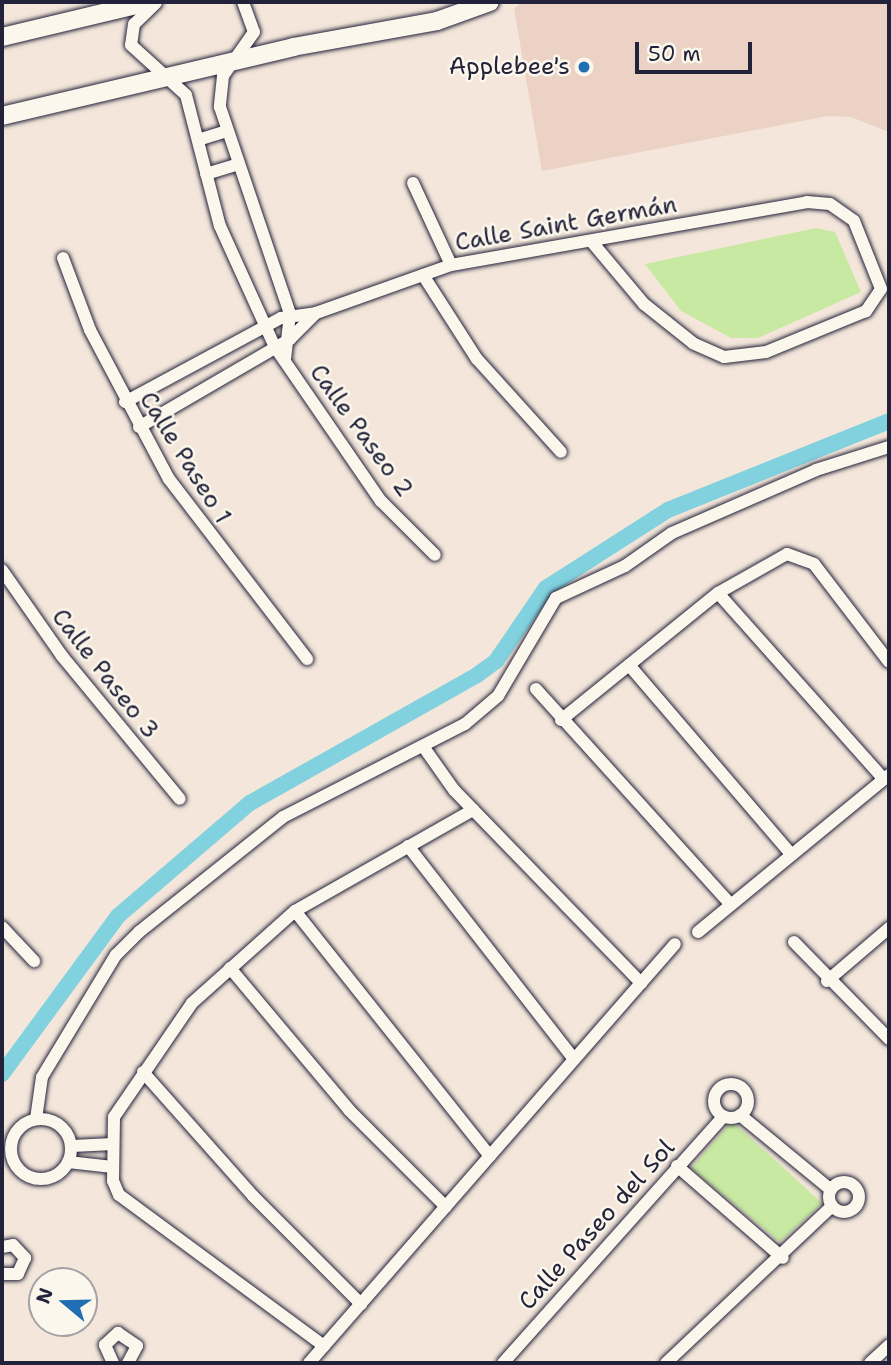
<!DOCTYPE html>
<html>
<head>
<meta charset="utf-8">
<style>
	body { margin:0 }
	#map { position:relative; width:891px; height:1365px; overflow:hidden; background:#f4e6da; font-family:"Shantell Sans",sans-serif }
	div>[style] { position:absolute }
	.built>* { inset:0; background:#ecd2c4 }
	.green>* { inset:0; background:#c8e9a2 }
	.canal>* { height:16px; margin:-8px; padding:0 8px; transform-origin:8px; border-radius:8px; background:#81d1de }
	.roads { filter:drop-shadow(0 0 2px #22223b) drop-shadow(0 0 2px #22223b) }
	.minor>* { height:12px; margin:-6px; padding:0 6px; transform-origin:6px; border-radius:6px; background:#fbf7ec }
	.minor>.ring { margin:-6px; padding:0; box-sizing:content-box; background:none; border:12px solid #fbf7ec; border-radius:50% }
	.secondary>* { height:18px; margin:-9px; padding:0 9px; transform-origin:9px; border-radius:9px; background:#fbf7ec }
	.dots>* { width:19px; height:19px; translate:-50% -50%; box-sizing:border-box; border:4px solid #fbf7ec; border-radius:50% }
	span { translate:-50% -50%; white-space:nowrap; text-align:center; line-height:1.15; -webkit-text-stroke:5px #fbf7ec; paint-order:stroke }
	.poi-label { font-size:24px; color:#22223b }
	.right { translate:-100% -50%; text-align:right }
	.street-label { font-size:24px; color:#22223b }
	.frame { position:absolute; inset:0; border:4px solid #22223b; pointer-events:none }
	.north { position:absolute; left:28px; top:1267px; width:70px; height:70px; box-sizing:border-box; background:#fbf7ec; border:2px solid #a4a2a5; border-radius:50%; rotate:289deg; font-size:19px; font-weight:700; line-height:28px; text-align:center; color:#22223b }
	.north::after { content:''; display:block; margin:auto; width:24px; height:32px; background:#1f6fb2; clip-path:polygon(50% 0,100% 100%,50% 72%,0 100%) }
	.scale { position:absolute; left:635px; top:42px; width:117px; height:32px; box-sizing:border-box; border:4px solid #22223b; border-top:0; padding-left:9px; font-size:21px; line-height:24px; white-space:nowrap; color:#22223b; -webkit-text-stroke:5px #fbf7ec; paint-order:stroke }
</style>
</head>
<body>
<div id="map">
	<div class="built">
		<i style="clip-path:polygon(521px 2px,889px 2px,889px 132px,851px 117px,828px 116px,542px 171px,514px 9px)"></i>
	</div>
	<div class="green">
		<i style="clip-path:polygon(816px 228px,835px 232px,861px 292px,758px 338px,731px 338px,681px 311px,645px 264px)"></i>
		<i style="clip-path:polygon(732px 1121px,822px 1203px,780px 1242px,691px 1168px)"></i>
	</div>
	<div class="canal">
		<i style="left:2px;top:1074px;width:196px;rotate:-53.7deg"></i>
		<i style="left:118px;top:916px;width:174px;rotate:-40.6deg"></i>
		<i style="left:250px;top:803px;width:261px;rotate:-29.4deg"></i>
		<i style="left:477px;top:675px;width:24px;rotate:-36deg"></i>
		<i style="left:496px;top:661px;width:88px;rotate:-55.6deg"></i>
		<i style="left:546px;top:588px;width:145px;rotate:-32.6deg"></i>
		<i style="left:668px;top:510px;width:238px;rotate:-21.9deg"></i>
	</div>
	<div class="roads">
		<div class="minor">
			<i style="left:243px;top:2px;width:32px;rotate:70deg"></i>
			<i style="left:254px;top:32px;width:54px;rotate:125.2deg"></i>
			<i style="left:223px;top:76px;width:31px;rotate:96deg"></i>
			<i style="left:220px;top:107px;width:219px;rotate:71.3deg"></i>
			<i style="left:290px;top:314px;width:45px;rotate:96.3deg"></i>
			<i style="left:156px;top:3px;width:30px;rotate:136deg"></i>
			<i style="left:134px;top:24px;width:21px;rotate:98deg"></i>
			<i style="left:131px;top:45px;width:74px;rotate:42.3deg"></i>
			<i style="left:186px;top:95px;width:135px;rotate:75.5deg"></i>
			<i style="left:220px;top:226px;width:133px;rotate:65.6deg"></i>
			<i style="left:275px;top:347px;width:187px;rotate:55.5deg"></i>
			<i style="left:381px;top:501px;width:76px;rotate:45deg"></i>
			<i style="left:201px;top:139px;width:27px;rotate:-17deg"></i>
			<i style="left:206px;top:174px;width:31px;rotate:-17deg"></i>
			<i style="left:413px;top:183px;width:90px;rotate:65.1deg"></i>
			<i style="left:63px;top:258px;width:77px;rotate:69.4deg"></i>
			<i style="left:90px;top:330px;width:169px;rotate:62.1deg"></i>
			<i style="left:169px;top:479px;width:227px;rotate:52.5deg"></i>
			<i style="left:423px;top:275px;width:100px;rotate:57.3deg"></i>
			<i style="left:477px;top:359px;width:125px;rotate:47.9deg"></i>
			<i style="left:125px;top:402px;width:177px;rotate:-28.3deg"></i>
			<i style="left:281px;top:318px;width:35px;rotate:-8deg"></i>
			<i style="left:316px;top:313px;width:143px;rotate:-19.6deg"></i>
			<i style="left:451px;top:265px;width:362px;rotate:-10deg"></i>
			<i style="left:807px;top:202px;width:23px;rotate:5deg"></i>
			<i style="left:830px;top:204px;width:29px;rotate:35deg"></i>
			<i style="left:854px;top:221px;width:73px;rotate:68.3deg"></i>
			<i style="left:881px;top:289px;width:27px;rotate:124deg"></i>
			<i style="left:866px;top:311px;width:108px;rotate:157.7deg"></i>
			<i style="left:766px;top:352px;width:42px;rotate:173.2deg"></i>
			<i style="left:724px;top:357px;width:34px;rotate:-156deg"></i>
			<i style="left:693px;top:343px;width:63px;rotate:-141.5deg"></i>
			<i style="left:644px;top:304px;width:81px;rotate:-130deg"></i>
			<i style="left:139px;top:427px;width:175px;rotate:-30.2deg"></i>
			<i style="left:290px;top:339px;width:37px;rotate:-45deg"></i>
			<i style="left:2px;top:570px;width:105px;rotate:55.1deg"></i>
			<i style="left:62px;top:656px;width:185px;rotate:50.5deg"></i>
			<i style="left:718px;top:593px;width:249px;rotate:48.3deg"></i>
			<i style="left:629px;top:665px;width:250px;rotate:49.4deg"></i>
			<i style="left:536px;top:689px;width:290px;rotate:47.9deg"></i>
			<i style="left:561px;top:720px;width:202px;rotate:-39deg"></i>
			<i style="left:718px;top:593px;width:79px;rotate:-29.5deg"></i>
			<i style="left:787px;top:554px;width:29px;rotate:20deg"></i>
			<i style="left:814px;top:564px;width:123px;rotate:52.6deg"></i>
			<i style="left:425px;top:749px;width:50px;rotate:54.7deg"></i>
			<i style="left:454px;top:790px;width:269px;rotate:45.9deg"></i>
			<i style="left:408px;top:846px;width:270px;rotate:52.1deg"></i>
			<i style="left:295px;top:911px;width:313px;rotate:51.5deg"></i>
			<i style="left:2px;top:927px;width:47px;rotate:46.7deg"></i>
			<i style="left:698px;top:932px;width:247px;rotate:-39.4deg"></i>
			<i style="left:794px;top:942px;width:136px;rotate:45.6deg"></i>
			<i style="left:230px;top:968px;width:185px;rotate:50deg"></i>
			<i style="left:349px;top:1110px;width:137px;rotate:45deg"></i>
			<i style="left:827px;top:981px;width:82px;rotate:-40.5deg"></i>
			<i style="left:143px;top:1072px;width:166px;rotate:48.4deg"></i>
			<i style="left:253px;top:1196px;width:153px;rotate:45deg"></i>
			<i class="ring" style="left:714px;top:1084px;width:22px;height:22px"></i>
			<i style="left:740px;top:1115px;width:117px;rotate:39.4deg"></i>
			<i class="ring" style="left:11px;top:1119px;width:48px;height:48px"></i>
			<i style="left:36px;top:1119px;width:42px;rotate:-81.9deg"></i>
			<i style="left:42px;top:1077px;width:143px;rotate:-58.8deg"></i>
			<i style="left:116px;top:955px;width:33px;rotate:-45deg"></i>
			<i style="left:139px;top:932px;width:184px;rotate:-38.6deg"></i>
			<i style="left:283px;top:817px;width:204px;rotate:-27.1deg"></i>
			<i style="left:465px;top:724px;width:43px;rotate:-40.3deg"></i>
			<i style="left:498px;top:696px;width:114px;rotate:-59.4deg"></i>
			<i style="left:556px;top:598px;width:76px;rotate:-24.9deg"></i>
			<i style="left:625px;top:566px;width:57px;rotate:-35.1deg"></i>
			<i style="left:672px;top:533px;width:157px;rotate:-23.6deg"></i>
			<i style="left:816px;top:470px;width:77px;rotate:-17.5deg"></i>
			<i style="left:72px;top:1146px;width:41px;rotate:-2.8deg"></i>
			<i style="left:68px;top:1162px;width:45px;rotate:6.3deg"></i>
			<i style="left:677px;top:1166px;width:140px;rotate:41deg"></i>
			<i class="ring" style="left:829px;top:1182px;width:18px;height:18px"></i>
			<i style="left:2px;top:1247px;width:11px;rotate:-10deg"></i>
			<i style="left:13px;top:1245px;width:18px;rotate:47deg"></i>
			<i style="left:25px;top:1258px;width:17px;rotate:114deg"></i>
			<i style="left:18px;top:1274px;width:16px;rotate:180deg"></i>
			<i style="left:324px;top:1346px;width:255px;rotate:-143.6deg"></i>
			<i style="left:119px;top:1195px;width:15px;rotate:-113deg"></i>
			<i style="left:113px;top:1181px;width:64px;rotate:-89.1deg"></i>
			<i style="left:114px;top:1117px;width:138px;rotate:-55.6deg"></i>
			<i style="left:192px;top:1003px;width:138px;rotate:-41.8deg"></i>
			<i style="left:295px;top:911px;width:205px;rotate:-29.6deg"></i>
			<i style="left:113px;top:1363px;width:20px;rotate:-114deg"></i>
			<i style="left:105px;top:1345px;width:18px;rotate:-43deg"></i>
			<i style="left:118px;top:1333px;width:23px;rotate:34deg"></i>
			<i style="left:137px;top:1346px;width:19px;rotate:118deg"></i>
			<i style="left:309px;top:1363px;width:556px;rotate:-48.86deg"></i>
			<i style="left:503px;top:1363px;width:331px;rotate:-48.2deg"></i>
			<i style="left:666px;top:1363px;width:227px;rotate:-43.4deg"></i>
			<i style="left:870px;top:1363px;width:26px;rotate:-43deg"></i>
		</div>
		<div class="secondary">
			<i style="left:2px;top:37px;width:151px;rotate:-13.4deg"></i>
			<i style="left:2px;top:116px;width:299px;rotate:-13.3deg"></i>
			<i style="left:293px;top:47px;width:146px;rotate:-10.2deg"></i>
			<i style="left:437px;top:21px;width:56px;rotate:-19.7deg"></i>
		</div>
	</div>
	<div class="dots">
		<i style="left:584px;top:67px;background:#1f6fb2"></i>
	</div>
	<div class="poi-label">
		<span class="right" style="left:570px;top:67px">Applebee's</span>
	</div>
	<div class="street-label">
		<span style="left:566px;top:224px;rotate:-10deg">Calle Saint Germán</span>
		<span style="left:361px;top:431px;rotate:54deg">Calle Paseo 2</span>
		<span style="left:185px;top:458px;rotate:58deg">Calle Paseo 1</span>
		<span style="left:105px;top:674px;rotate:52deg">Calle Paseo 3</span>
		<span style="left:597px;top:1225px;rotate:-48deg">Calle Paseo del Sol</span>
	</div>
	<div class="frame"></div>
	<div class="north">N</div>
	<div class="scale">50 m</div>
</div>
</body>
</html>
